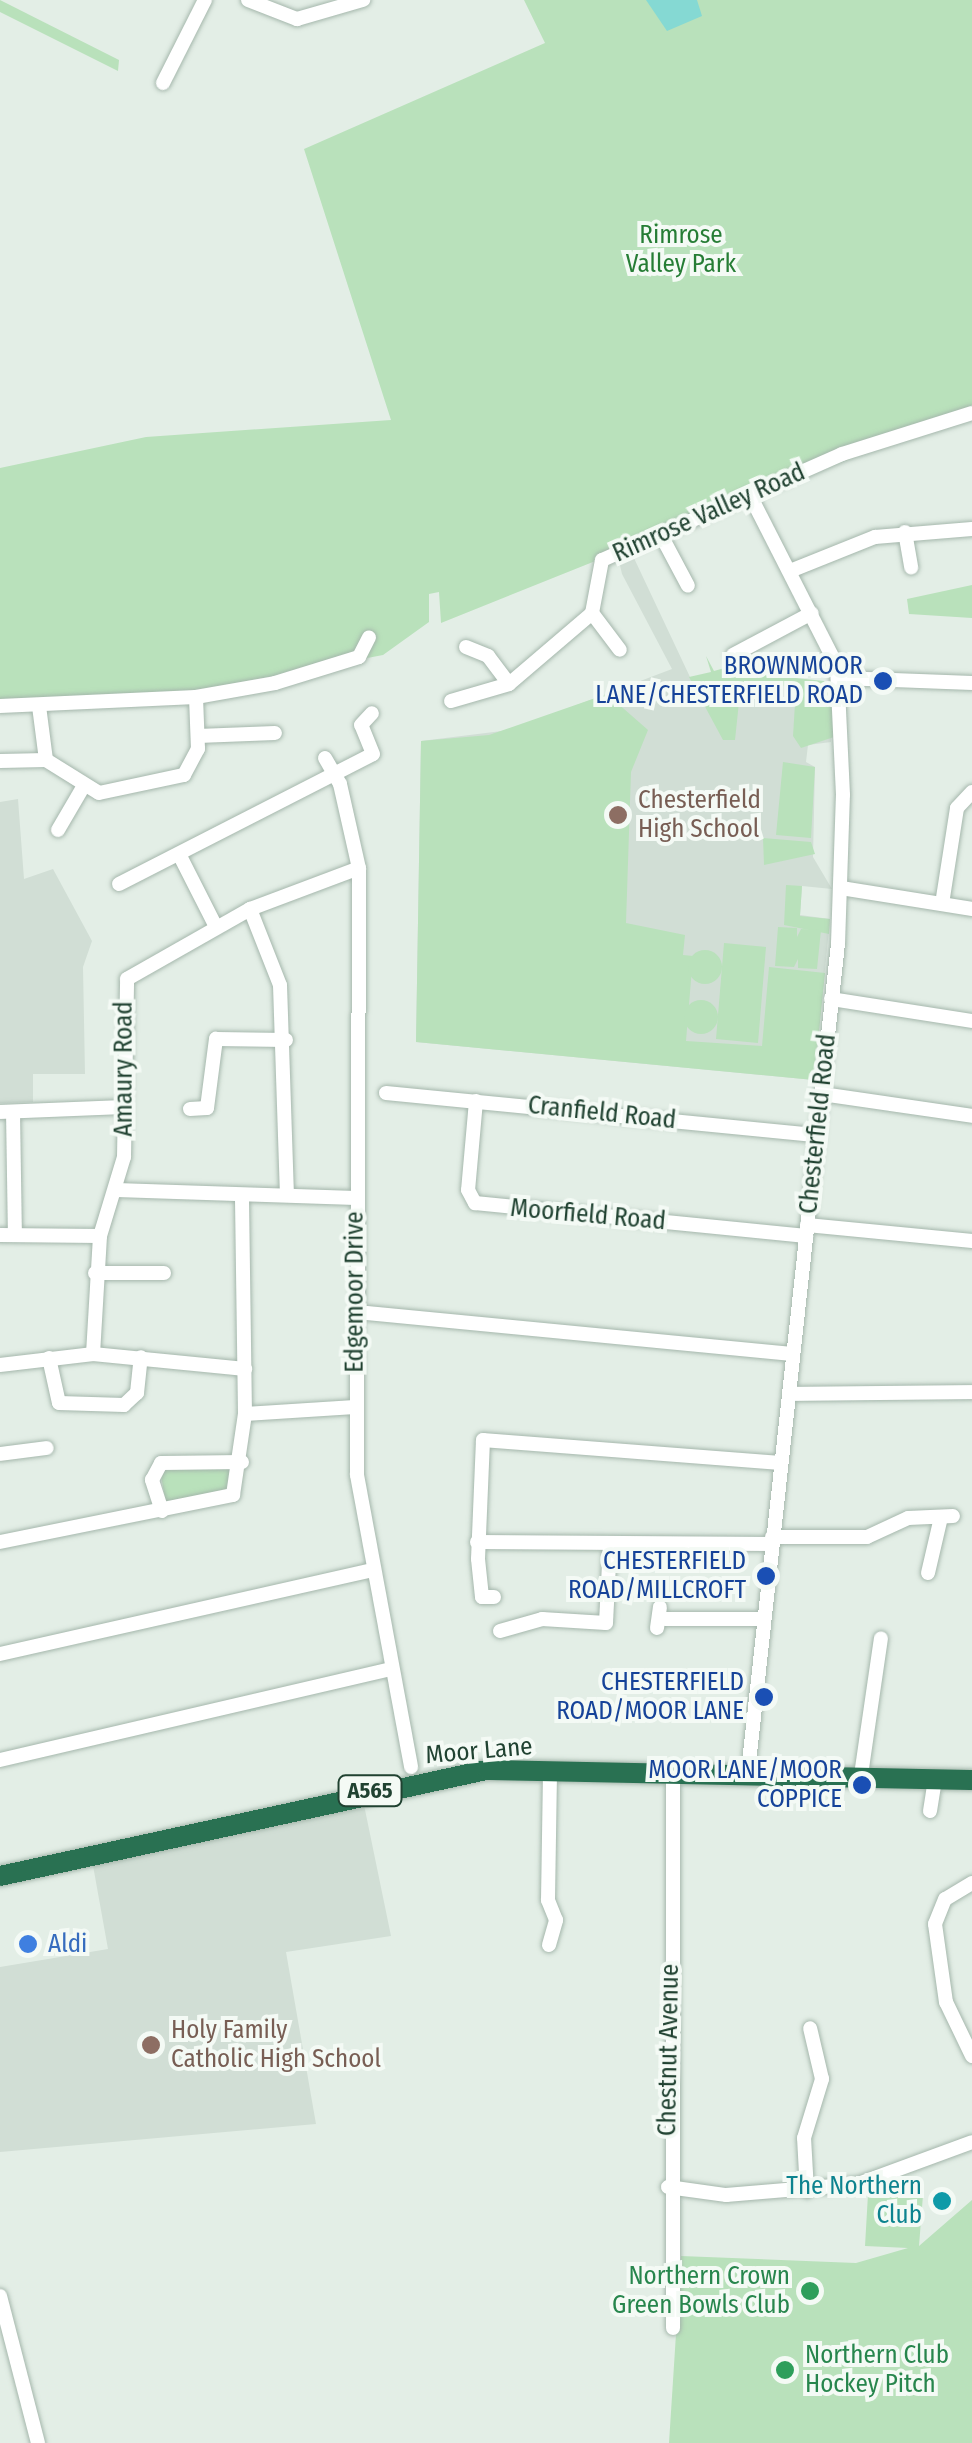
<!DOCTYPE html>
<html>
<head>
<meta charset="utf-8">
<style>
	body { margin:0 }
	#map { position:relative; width:972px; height:2443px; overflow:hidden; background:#e3eee6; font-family:"Fira Sans Condensed",sans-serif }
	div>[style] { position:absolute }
	.built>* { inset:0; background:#d1ded5 }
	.green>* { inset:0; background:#b9e1bb }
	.round { border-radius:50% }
	.water>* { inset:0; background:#85d9d3 }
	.roads { filter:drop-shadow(0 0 2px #a5b7ac) drop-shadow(0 0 2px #a5b7ac) }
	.minor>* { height:14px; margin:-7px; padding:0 7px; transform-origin:7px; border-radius:7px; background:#fff }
	.highway>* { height:20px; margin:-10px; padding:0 10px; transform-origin:10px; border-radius:10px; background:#297152 }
	.dots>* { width:28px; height:28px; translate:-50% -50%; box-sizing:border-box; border:5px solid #f4faf5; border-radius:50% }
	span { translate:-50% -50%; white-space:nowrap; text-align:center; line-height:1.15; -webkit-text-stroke:8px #f4faf5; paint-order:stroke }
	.shield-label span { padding:2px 8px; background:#f4faf5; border:2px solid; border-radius:8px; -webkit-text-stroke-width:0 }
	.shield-label { font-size:22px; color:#204231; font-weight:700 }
	.park-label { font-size:25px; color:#267d35 }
	.street-label { font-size:25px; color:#204231 }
	.transit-label { font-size:25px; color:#164399 }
	.right { translate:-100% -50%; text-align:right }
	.education-label { font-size:25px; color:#785e54 }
	.left { translate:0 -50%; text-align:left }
	.shop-label { font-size:25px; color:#366cbe }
	.culture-label { font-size:25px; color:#0d838f }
	.leisure-label { font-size:25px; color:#27864d }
</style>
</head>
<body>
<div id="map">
	<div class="built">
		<i style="clip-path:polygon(633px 556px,690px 677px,774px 674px,830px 685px,831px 742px,808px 745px,806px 762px,815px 767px,813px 857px,832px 889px,802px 886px,800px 915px,830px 919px,814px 1080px,416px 1042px,421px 741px,511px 730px,672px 669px,622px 574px,619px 561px)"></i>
		<i style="clip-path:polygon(18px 799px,24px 879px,53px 869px,92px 941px,83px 967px,85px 1074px,33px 1074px,33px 1102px,0 1103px,0 802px)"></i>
		<i style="clip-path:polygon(363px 1800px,391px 1936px,286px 1952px,316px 2124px,0 2152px,0 1967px,108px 1949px,92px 1860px)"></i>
	</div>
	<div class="green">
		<i style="clip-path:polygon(0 0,119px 60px,118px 71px,0 12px)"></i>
		<i style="clip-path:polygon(524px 0,972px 0,972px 410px,441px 623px,439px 592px,429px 594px,429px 622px,383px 655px,184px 693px,0 700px,0 468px,146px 437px,391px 420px,304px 149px,545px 43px)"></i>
		<i style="clip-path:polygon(972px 585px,972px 618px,909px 614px,907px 599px)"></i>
		<i style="clip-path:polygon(706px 656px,714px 671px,742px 663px,748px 673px,824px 681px,833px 690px,834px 737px,801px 748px,793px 736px,796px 687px,741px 683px,735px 740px,723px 740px,689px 677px,711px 672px)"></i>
		<i style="clip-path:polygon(607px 694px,648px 730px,631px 772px,626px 923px,685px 935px,683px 955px,693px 956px,686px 1041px,762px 1046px,769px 967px,825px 973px,814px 1080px,416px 1042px,421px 741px,489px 735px)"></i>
		<i style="clip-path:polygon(783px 762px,815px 767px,811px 838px,776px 835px)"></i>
		<i style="clip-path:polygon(763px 838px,811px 842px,815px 854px,764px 865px)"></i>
		<i style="clip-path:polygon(786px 885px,802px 886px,800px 916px,830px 919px,829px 934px,784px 925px)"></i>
		<i style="clip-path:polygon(778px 927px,797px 928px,797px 937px,801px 929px,821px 930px,817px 969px,798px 968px,798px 959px,794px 967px,775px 966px)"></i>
		<i style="clip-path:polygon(724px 943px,766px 947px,758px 1043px,716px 1039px)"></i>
		<i class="round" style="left:688px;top:950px;width:34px;height:34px"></i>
		<i class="round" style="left:684px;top:1000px;width:34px;height:34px"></i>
		<i style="clip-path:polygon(234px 1467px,232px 1490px,166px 1504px,160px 1470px)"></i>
		<i style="clip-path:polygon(868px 2194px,923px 2195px,919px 2246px,972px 2200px,972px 2443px,669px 2443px,681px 2256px,856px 2263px,908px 2248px,865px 2246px)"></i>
	</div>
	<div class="water">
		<i style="clip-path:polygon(646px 0,697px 0,702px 16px,667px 31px)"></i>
	</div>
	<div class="roads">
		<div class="minor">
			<i style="left:248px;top:0;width:53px;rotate:21.2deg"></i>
			<i style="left:297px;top:19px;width:69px;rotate:-16.1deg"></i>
			<i style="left:163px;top:83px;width:93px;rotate:-63.2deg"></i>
			<i style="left:905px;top:532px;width:36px;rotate:80deg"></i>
			<i style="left:662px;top:537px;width:55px;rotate:62deg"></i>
			<i style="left:790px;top:571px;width:92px;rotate:-21.8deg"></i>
			<i style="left:875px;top:537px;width:97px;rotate:-4.7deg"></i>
			<i style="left:592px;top:613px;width:46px;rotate:52.9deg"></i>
			<i style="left:466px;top:647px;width:24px;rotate:22deg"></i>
			<i style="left:488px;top:656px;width:35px;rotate:53deg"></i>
			<i style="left:509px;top:684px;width:109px;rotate:-40.5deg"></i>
			<i style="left:592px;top:613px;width:54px;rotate:-79.3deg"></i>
			<i style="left:602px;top:560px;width:262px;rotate:-23.8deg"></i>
			<i style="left:842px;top:454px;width:136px;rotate:-17.5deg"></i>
			<i style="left:733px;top:655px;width:89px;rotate:-28deg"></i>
			<i style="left:841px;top:678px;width:131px;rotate:2.2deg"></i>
			<i style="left:451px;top:701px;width:60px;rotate:-16.3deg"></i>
			<i style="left:0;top:706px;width:196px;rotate:-2.6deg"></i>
			<i style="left:196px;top:697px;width:80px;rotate:-10deg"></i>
			<i style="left:275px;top:683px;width:88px;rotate:-17.2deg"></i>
			<i style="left:359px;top:657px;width:22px;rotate:-63deg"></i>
			<i style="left:39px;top:706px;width:54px;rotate:82.6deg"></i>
			<i style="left:46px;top:760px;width:62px;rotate:31.9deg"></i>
			<i style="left:99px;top:793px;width:87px;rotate:-12deg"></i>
			<i style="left:184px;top:775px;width:30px;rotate:-62deg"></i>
			<i style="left:198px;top:749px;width:52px;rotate:-92.2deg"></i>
			<i style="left:198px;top:736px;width:77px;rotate:-2.2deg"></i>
			<i style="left:325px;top:758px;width:30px;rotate:60deg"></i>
			<i style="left:340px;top:784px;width:86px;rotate:77.3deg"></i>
			<i style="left:359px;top:868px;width:607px;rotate:90.19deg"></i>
			<i style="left:357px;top:1475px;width:297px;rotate:79.5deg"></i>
			<i style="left:0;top:761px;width:46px;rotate:-1.2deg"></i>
			<i style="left:58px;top:830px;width:48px;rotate:-59.7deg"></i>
			<i style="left:179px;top:854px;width:82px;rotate:63.1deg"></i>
			<i style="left:119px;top:884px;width:285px;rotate:-27.1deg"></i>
			<i style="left:373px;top:754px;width:31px;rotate:-112deg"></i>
			<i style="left:361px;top:725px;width:16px;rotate:-47deg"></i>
			<i style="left:841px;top:888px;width:133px;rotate:9.1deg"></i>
			<i style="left:942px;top:904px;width:97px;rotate:-81.1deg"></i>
			<i style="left:957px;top:808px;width:22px;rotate:-47deg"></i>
			<i style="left:250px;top:909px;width:82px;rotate:68.5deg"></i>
			<i style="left:280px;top:985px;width:210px;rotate:88.1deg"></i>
			<i style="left:831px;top:999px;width:143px;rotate:8.9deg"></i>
			<i style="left:386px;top:1093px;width:433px;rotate:5.6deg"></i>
			<i style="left:822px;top:1094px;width:152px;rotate:8.3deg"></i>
			<i style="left:476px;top:1101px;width:89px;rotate:95.1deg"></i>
			<i style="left:468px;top:1190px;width:15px;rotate:62deg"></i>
			<i style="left:475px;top:1203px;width:333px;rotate:5.7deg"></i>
			<i style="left:190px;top:1109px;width:17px;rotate:-3deg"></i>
			<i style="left:207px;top:1108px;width:70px;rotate:-82.6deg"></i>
			<i style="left:216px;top:1039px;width:70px;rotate:0.8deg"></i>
			<i style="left:0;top:1112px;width:123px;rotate:-2.3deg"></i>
			<i style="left:13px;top:1112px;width:122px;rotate:89.1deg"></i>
			<i style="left:116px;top:1190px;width:240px;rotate:1.9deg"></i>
			<i style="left:807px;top:1225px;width:166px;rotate:5.5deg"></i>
			<i style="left:0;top:1235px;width:100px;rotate:0.6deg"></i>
			<i style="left:95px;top:1273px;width:69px"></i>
			<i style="left:366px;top:1313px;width:429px;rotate:5.5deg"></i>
			<i style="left:93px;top:1354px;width:118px;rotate:-86.6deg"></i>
			<i style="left:100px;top:1236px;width:83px;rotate:-73.1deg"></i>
			<i style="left:124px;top:1157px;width:178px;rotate:-89deg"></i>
			<i style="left:127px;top:979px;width:142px;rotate:-29.6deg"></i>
			<i style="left:250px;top:909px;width:116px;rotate:-20.6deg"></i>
			<i style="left:49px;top:1358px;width:46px;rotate:77.5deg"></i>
			<i style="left:59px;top:1403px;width:65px;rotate:1.8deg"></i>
			<i style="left:124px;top:1405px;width:18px;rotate:-43deg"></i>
			<i style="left:137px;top:1393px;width:36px;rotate:-84deg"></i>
			<i style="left:0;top:1365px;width:94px;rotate:-6.7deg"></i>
			<i style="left:93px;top:1354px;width:153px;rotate:5.6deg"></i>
			<i style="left:790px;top:1394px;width:182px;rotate:-0.6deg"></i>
			<i style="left:245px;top:1414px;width:110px;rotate:-3.6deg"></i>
			<i style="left:0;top:1454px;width:47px;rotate:-7.3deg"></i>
			<i style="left:162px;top:1511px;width:33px;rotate:-108deg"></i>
			<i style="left:152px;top:1480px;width:19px;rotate:-62deg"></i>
			<i style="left:161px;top:1463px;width:81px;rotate:-0.7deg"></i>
			<i style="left:772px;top:1537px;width:95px"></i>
			<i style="left:867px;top:1537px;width:45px;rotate:-24.9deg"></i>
			<i style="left:908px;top:1518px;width:45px;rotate:-2.5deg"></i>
			<i style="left:0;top:1542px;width:238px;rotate:-11.4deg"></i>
			<i style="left:233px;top:1495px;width:82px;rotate:-81.6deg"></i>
			<i style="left:245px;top:1414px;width:218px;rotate:-90.8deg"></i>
			<i style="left:477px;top:1542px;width:295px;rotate:0.4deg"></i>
			<i style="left:928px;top:1573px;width:57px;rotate:-76.9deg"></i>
			<i style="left:494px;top:1597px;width:12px;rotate:180deg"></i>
			<i style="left:482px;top:1597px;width:38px;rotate:-96deg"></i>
			<i style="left:478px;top:1559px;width:119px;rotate:-87.6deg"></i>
			<i style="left:483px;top:1440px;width:298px;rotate:4.4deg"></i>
			<i style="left:665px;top:1619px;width:99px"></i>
			<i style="left:657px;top:1628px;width:21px;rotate:-82deg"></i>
			<i style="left:500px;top:1631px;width:44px;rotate:-15.9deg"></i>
			<i style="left:542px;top:1619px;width:64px;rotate:3.6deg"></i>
			<i style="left:606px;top:1623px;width:80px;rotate:-87.1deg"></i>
			<i style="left:0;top:1654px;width:378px;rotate:-12.7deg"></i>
			<i style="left:0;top:1760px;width:397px;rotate:-13.1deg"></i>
			<i style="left:748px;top:1772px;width:833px;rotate:-83.8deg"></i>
			<i style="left:838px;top:944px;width:149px;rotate:-88.1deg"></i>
			<i style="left:843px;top:795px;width:129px;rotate:-92.7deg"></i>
			<i style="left:837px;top:666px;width:192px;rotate:-117deg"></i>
			<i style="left:861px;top:1775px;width:138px;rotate:-81.7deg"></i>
			<i style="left:930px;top:1811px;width:33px;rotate:-81deg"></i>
			<i style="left:972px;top:1883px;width:31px;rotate:149deg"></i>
			<i style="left:945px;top:1899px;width:27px;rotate:112deg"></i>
			<i style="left:935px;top:1924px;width:79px;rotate:82deg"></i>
			<i style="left:946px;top:2002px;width:60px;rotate:64.3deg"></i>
			<i style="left:549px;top:1945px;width:26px;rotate:-74deg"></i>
			<i style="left:556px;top:1920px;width:22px;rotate:-112deg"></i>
			<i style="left:548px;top:1900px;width:130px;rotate:-89.1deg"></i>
			<i style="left:668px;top:2187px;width:59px;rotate:7.9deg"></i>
			<i style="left:726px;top:2195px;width:132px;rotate:-4.8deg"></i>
			<i style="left:858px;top:2184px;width:121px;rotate:-20.2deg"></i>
			<i style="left:807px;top:2191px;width:53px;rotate:-93.2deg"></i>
			<i style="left:804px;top:2138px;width:62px;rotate:-73deg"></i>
			<i style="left:822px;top:2079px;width:52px;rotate:-103.2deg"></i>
			<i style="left:0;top:2296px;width:152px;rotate:75.5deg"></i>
			<i style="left:673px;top:2328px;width:557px;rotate:-90deg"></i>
		</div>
		<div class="highway">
			<i style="left:0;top:1876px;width:499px;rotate:-12.3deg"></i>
			<i style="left:488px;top:1770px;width:484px;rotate:1.2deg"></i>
		</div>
	</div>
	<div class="dots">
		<i style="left:883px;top:681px;background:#1a4fb4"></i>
		<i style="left:618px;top:815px;background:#8d6e63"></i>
		<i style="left:766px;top:1576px;background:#1a4fb4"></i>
		<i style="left:764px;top:1697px;background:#1a4fb4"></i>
		<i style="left:862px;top:1785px;background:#1a4fb4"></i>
		<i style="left:28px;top:1944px;background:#3f7fe0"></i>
		<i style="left:151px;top:2045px;background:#8d6e63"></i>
		<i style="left:942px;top:2201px;background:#0f9aa8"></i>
		<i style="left:810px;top:2291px;background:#2e9e5b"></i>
		<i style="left:785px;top:2370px;background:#2e9e5b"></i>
	</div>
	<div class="shield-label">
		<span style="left:370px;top:1791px">A565</span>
	</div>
	<div class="park-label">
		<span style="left:681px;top:250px">Rimrose<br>Valley Park</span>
	</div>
	<div class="street-label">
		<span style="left:709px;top:513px;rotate:-24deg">Rimrose Valley Road</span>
		<span style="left:124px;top:1069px;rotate:-90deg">Amaury Road</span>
		<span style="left:602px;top:1113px;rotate:6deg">Cranfield Road</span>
		<span style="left:818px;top:1124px;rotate:-84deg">Chesterfield Road</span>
		<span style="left:588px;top:1215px;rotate:5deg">Moorfield Road</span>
		<span style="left:355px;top:1292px;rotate:-90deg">Edgemoor Drive</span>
		<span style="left:479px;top:1751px;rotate:-5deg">Moor Lane</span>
		<span style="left:669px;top:2050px;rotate:-89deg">Chestnut Avenue</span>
	</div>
	<div class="transit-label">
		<span class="right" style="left:863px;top:681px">BROWNMOOR<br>LANE/CHESTERFIELD ROAD</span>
		<span class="right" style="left:746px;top:1576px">CHESTERFIELD<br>ROAD/MILLCROFT</span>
		<span class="right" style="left:744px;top:1697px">CHESTERFIELD<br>ROAD/MOOR LANE</span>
		<span class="right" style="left:842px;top:1785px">MOOR LANE/MOOR<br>COPPICE</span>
	</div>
	<div class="education-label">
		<span class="left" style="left:638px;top:815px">Chesterfield<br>High School</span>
		<span class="left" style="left:171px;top:2045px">Holy Family<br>Catholic High School</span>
	</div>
	<div class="shop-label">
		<span class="left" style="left:48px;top:1944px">Aldi</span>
	</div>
	<div class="culture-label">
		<span class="right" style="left:922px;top:2201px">The Northern<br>Club</span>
	</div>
	<div class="leisure-label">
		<span class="right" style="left:790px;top:2291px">Northern Crown<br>Green Bowls Club</span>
		<span class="left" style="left:805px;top:2370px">Northern Club<br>Hockey Pitch</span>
	</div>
</div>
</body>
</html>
